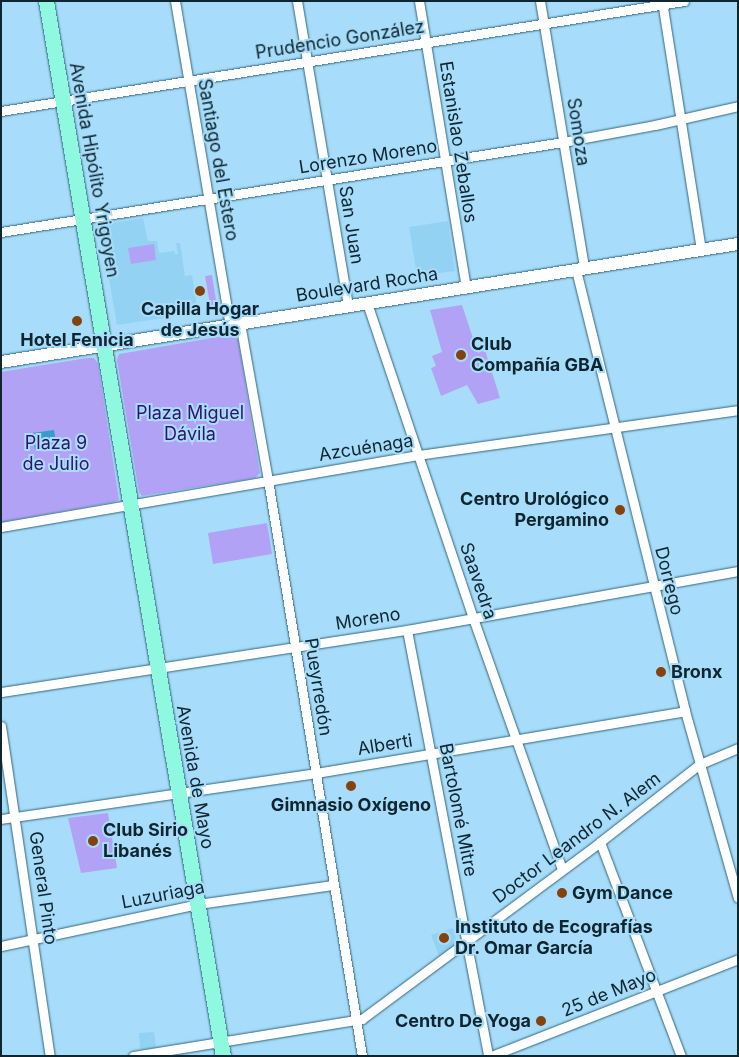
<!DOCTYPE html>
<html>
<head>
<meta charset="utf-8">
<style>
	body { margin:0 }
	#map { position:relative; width:739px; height:1057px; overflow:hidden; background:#a7ddfa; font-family:Inter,sans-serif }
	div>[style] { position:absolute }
	.built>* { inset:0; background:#94d2f3 }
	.green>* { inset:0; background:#b2a2f5 }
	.water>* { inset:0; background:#359ccb }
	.roads { filter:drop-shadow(0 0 1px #32667f) drop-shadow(0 0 1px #32667f) }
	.street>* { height:9px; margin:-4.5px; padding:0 4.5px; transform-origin:4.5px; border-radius:4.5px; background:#fff }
	.secondary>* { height:12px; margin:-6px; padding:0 6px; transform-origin:6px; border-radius:6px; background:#fff }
	.primary>* { height:15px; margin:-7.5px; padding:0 7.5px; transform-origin:7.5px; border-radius:7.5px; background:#8ff9df }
	.dots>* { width:14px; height:14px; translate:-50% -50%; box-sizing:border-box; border:2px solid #a7ddfa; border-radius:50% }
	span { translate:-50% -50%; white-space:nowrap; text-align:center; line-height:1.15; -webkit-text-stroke:4px #a7ddfa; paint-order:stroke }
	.street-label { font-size:18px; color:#0f252f }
	.poi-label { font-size:18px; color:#0f252f; font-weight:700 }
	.left { translate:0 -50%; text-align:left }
	.right { translate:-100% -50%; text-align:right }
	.park-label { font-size:18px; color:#33126a }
	.frame { position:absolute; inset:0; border:2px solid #0f252f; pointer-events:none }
</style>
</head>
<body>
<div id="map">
	<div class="built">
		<i style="clip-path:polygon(143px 218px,148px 241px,157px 241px,159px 253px,174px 251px,175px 254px,178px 254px,176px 243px,180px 243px,185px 276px,192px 275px,198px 313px,117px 325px,100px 227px,102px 225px)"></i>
		<i style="clip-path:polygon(448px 221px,455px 271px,417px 276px,409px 227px)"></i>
		<i style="clip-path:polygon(453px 928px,457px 942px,455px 946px,439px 956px,431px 935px)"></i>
		<i style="clip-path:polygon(154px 1032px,156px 1048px,140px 1049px,139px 1033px)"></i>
	</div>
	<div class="green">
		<i style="clip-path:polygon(154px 244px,156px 260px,131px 264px,128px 248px)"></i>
		<i style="clip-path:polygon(212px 275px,217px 306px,211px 310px,205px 276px)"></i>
		<i style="clip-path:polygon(462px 305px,478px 353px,485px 350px,500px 398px,478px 404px,467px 385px,441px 396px,431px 368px,436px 366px,432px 356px,442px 352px,430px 310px)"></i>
		<i style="clip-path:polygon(229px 335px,235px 337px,238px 340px,260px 473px,255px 478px,142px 496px,139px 492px,117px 360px,119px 354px)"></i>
		<i style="clip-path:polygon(87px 358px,94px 358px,98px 364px,119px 500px,114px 502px,1px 522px,1px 372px)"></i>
		<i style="clip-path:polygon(267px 523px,272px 554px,213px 564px,208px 533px)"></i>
		<i style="clip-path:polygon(108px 813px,117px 868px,81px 873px,68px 818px)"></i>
	</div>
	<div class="water">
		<i style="clip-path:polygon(54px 430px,57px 447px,35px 450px,32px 433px)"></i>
	</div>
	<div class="roads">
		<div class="street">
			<i style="left:175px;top:1px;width:329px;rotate:80.4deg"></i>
			<i style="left:297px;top:1px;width:309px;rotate:80.5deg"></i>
			<i style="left:419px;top:1px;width:290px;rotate:80.7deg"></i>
			<i style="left:540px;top:1px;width:271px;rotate:80.6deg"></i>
			<i style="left:662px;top:1px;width:252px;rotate:81.1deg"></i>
			<i style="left:1px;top:111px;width:692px;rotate:-9.15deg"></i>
			<i style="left:1px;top:232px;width:569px;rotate:-9.1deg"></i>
			<i style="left:563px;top:142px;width:94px;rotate:-10.5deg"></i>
			<i style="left:655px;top:125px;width:85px;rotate:-12.9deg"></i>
			<i style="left:576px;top:270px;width:454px;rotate:76.1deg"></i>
			<i style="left:685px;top:711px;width:194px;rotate:74.2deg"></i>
			<i style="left:367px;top:303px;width:332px;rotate:71.4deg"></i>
			<i style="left:473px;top:618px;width:267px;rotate:70.5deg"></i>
			<i style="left:240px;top:323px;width:159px;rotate:79.9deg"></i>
			<i style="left:268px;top:480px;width:584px;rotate:80.73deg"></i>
			<i style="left:1px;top:527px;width:423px;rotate:-9.8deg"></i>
			<i style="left:418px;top:455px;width:323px;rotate:-8deg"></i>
			<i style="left:407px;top:630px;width:434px;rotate:79.2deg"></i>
			<i style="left:1px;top:692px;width:411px;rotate:-8.7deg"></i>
			<i style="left:407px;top:630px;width:336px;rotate:-10.1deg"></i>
			<i style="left:1px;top:726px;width:334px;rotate:81.6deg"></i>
			<i style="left:1px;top:819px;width:318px;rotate:-8.3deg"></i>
			<i style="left:316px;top:773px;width:374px;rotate:-9.5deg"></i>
			<i style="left:600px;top:842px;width:229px;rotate:69.3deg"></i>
			<i style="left:1px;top:946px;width:201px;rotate:-12deg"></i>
			<i style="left:198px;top:904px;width:136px;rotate:-8deg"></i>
			<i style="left:133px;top:1056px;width:232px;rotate:-9.2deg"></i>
			<i style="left:362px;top:1019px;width:297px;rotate:-36.6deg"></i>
			<i style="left:600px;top:842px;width:127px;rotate:-38deg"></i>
			<i style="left:700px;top:764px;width:41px;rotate:-22.8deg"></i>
			<i style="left:491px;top:1056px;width:265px;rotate:-21.4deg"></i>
		</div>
		<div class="secondary">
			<i style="left:1px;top:362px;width:746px;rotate:-9.1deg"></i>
		</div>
		<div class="primary">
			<i style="left:46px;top:1px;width:1070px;rotate:80.48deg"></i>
		</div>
	</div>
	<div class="dots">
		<i style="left:200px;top:291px;background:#84420f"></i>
		<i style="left:77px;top:321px;background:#84420f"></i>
		<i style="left:461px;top:355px;background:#84420f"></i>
		<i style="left:620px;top:510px;background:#84420f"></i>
		<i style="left:661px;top:672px;background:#84420f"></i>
		<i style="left:351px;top:786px;background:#84420f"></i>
		<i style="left:93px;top:841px;background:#84420f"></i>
		<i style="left:562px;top:893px;background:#84420f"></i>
		<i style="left:444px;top:938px;background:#84420f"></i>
		<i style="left:541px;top:1021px;background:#84420f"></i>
	</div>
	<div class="street-label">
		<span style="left:340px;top:40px;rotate:-9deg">Prudencio González</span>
		<span style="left:578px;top:132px;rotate:81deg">Somoza</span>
		<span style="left:458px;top:142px;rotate:81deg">Estanislao Zeballos</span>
		<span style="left:368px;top:157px;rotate:-9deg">Lorenzo Moreno</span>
		<span style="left:218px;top:160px;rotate:80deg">Santiago del Estero</span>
		<span style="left:94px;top:170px;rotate:80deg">Avenida Hipólito Yrigoyen</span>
		<span style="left:351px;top:225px;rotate:81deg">San Juan</span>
		<span style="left:367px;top:285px;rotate:-9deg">Boulevard Rocha</span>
		<span style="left:366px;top:448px;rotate:-9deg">Azcuénaga</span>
		<span style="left:478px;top:581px;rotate:71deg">Saavedra</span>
		<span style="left:669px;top:581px;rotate:76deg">Dorrego</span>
		<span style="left:368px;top:619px;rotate:-9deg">Moreno</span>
		<span style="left:318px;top:687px;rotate:81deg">Pueyrredón</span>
		<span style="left:385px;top:745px;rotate:-9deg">Alberti</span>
		<span style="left:195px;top:777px;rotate:80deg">Avenida de Mayo</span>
		<span style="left:458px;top:810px;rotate:79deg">Bartolomé Mitre</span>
		<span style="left:577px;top:838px;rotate:-37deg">Doctor Leandro N. Alem</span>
		<span style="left:43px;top:888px;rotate:82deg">General Pinto</span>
		<span style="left:163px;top:895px;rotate:-11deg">Luzuriaga</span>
		<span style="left:609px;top:993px;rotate:-22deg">25 de Mayo</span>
	</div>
	<div class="poi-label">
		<span style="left:200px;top:320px">Capilla Hogar<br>de Jesús</span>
		<span style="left:77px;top:340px">Hotel Fenicia</span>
		<span class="left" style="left:471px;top:355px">Club<br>Compañía GBA</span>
		<span class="right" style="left:609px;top:510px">Centro Urológico<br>Pergamino</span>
		<span class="left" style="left:671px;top:672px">Bronx</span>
		<span style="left:351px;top:805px">Gimnasio Oxígeno</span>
		<span class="left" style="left:103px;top:841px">Club Sirio<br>Libanés</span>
		<span class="left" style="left:572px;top:893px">Gym Dance</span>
		<span class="left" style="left:455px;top:938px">Instituto de Ecografías<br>Dr. Omar García</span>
		<span class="right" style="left:531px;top:1021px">Centro De Yoga</span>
	</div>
	<div class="park-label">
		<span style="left:190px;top:424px">Plaza Miguel<br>Dávila</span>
		<span style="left:56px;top:454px">Plaza 9<br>de Julio</span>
	</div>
	<div class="frame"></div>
</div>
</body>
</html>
